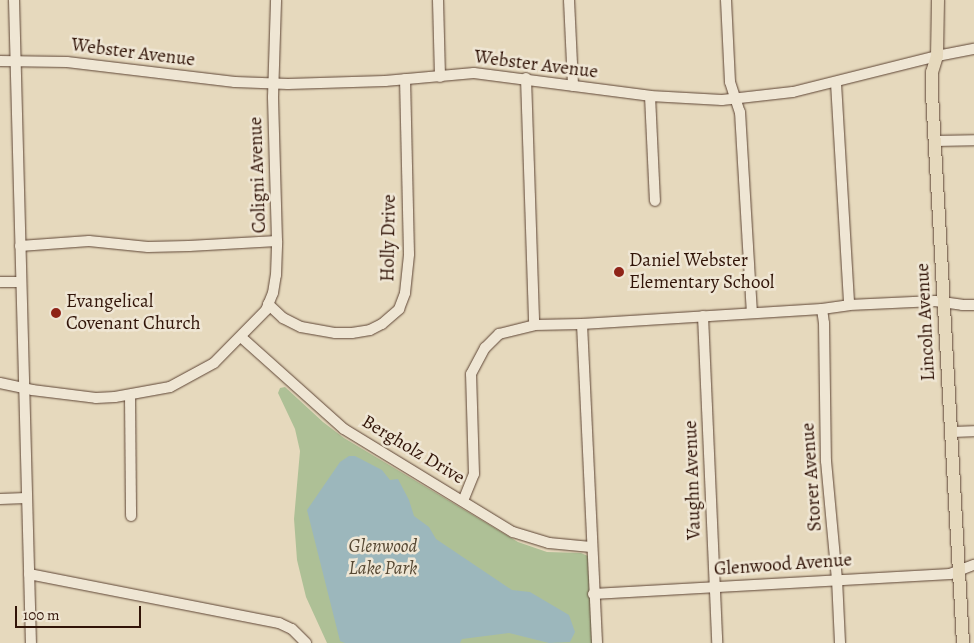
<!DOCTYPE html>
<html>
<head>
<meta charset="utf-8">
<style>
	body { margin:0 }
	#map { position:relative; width:974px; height:643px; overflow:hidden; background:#e6d9bd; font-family:Alegreya,serif }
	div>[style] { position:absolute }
	.green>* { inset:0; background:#aec096 }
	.water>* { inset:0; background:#9cb7bc }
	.roads { filter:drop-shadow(0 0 1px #5e4535) drop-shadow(0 0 1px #5e4535) }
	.minor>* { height:10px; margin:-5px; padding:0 5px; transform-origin:5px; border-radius:5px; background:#efe6d4 }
	.major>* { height:12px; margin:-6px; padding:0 6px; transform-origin:6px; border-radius:6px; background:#e6d9bd }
	.dots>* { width:14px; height:14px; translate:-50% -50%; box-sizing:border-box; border:2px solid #efe6d4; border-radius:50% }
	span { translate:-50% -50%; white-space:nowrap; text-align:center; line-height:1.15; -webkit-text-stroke:5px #efe6d4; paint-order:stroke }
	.street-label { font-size:19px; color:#311408 }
	.poi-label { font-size:19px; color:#311408 }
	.left { translate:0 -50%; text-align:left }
	.park-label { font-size:19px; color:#564833; font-style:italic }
	.scale { position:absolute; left:15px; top:606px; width:126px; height:22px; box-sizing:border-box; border:2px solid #311408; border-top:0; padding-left:6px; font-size:15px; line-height:18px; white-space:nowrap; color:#311408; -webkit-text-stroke:4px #efe6d4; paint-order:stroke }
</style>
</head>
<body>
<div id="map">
	<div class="green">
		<i style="clip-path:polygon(285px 387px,323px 422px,344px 438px,518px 542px,547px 552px,581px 553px,588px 556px,592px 643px,327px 643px,306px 597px,297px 560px,294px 519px,300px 451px,295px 429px,278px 393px,280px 388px)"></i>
	</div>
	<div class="water">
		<i style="clip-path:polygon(349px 456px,355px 456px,382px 470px,390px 480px,398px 479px,409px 500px,414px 516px,429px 527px,436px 539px,512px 590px,530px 592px,569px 615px,575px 632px,570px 642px,549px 643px,509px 633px,462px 639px,460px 643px,345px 643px,340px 641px,307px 510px,340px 462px)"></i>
	</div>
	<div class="roads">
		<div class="minor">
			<i style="left:14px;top:0;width:643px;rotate:88.49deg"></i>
			<i style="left:438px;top:0;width:77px;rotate:88.5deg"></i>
			<i style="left:569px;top:0;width:86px;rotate:87.3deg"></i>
			<i style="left:726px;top:0;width:82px;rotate:87.2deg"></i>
			<i style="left:730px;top:82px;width:32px;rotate:72deg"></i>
			<i style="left:740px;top:112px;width:201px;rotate:86.6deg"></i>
			<i style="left:0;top:61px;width:67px;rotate:0.9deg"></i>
			<i style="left:67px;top:62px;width:169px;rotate:6.8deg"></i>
			<i style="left:235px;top:82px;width:53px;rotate:2.2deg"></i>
			<i style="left:288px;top:84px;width:97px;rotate:-1.8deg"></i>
			<i style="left:385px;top:81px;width:89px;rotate:-5.1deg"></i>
			<i style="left:474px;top:73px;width:177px;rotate:7.4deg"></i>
			<i style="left:650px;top:96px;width:72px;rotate:3.2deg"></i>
			<i style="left:722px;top:100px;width:71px;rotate:-6.4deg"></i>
			<i style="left:793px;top:92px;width:148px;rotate:-14deg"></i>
			<i style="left:937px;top:56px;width:38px;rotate:-11deg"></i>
			<i style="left:526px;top:78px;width:247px;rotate:88.1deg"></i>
			<i style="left:836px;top:83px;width:222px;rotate:86.6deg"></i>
			<i style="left:650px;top:96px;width:105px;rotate:87.3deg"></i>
			<i style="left:935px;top:141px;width:39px;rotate:-1deg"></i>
			<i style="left:20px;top:246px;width:69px;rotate:-4.1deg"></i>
			<i style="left:89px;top:241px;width:59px;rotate:5.8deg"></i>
			<i style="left:148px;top:247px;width:41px;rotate:-1.4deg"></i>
			<i style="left:189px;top:246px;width:88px;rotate:-3.3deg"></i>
			<i style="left:0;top:282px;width:21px"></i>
			<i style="left:268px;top:304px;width:21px;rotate:43deg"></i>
			<i style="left:283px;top:318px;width:20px;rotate:27deg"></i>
			<i style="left:301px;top:327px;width:35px;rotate:10deg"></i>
			<i style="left:335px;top:333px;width:17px"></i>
			<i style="left:352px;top:333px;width:18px;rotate:-9deg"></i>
			<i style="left:370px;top:330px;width:13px;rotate:-27deg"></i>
			<i style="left:382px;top:324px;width:23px;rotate:-41deg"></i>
			<i style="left:399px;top:309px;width:17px;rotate:-69deg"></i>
			<i style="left:405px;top:293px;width:39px;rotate:-84deg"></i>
			<i style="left:409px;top:254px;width:175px;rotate:-91.3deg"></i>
			<i style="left:822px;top:309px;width:14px;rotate:82deg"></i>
			<i style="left:824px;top:323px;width:138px;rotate:89.2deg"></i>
			<i style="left:826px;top:461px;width:119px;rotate:84.7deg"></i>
			<i style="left:837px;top:579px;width:64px;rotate:87.3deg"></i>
			<i style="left:703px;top:316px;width:327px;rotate:87.5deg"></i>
			<i style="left:582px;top:324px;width:319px;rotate:87.3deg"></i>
			<i style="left:241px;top:337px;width:138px;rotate:41.8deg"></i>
			<i style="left:344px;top:429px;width:198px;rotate:31.4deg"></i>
			<i style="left:513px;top:532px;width:38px;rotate:17deg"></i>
			<i style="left:549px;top:543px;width:42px;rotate:5.4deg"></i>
			<i style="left:0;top:383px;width:33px;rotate:12deg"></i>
			<i style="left:32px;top:390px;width:64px;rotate:7.1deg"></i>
			<i style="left:96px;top:398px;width:19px;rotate:-3deg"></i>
			<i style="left:115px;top:397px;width:56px;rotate:-10.3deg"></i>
			<i style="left:170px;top:387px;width:50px;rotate:-28.6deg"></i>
			<i style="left:214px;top:363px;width:74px;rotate:-45.5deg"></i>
			<i style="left:266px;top:310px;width:18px;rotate:-68deg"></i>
			<i style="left:273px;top:293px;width:18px;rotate:-81deg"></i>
			<i style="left:276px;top:275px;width:34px;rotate:-88deg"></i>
			<i style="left:277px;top:241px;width:144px;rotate:-91.6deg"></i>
			<i style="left:273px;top:97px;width:97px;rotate:-88.2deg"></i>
			<i style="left:130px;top:395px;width:121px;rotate:89.5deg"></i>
			<i style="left:951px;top:432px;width:23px;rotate:-2deg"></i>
			<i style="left:0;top:499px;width:26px;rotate:-2deg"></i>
			<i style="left:463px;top:501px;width:29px;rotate:-68deg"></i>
			<i style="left:474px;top:474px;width:100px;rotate:-91.7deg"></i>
			<i style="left:471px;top:374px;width:30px;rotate:-62deg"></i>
			<i style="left:485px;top:348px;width:20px;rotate:-45deg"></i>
			<i style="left:499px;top:334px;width:36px;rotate:-14deg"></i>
			<i style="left:534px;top:325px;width:48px;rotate:-1.2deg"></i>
			<i style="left:582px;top:324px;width:240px;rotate:-3.6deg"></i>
			<i style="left:822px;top:309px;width:27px;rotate:-8deg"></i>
			<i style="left:849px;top:305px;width:86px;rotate:-2.7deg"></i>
			<i style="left:935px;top:301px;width:27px;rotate:8deg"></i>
			<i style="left:962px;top:305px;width:12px"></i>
			<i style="left:29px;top:574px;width:255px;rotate:11.1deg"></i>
			<i style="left:279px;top:623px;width:14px;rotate:25deg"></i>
			<i style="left:292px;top:629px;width:20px;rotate:45deg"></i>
			<i style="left:593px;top:594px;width:358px;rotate:-3.2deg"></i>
			<i style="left:950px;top:574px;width:26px;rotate:-21deg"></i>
		</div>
		<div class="major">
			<i style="left:938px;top:0;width:56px;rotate:91deg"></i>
			<i style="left:937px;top:56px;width:17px;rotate:107deg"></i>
			<i style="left:932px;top:72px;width:22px;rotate:90deg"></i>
			<i style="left:932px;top:94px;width:550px;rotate:86.77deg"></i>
		</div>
	</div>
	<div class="dots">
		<i style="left:619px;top:272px;background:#8f2418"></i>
		<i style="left:56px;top:313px;background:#8f2418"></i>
	</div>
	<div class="street-label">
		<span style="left:133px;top:53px;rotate:7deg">Webster Avenue</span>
		<span style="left:536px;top:65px;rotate:7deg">Webster Avenue</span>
		<span style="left:258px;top:175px;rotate:-92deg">Coligni Avenue</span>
		<span style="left:389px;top:238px;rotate:-89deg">Holly Drive</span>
		<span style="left:926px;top:322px;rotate:-93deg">Lincoln Avenue</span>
		<span style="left:413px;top:450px;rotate:31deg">Bergholz Drive</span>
		<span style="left:812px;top:477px;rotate:-94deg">Storer Avenue</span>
		<span style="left:693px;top:480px;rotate:-92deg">Vaughn Avenue</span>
		<span style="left:783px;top:565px;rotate:-4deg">Glenwood Avenue</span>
	</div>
	<div class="poi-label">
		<span class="left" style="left:629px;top:272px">Daniel Webster<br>Elementary School</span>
		<span class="left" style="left:66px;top:313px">Evangelical<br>Covenant Church</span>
	</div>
	<div class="park-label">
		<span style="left:383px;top:558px">Glenwood<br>Lake Park</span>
	</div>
	<div class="scale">100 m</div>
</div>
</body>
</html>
